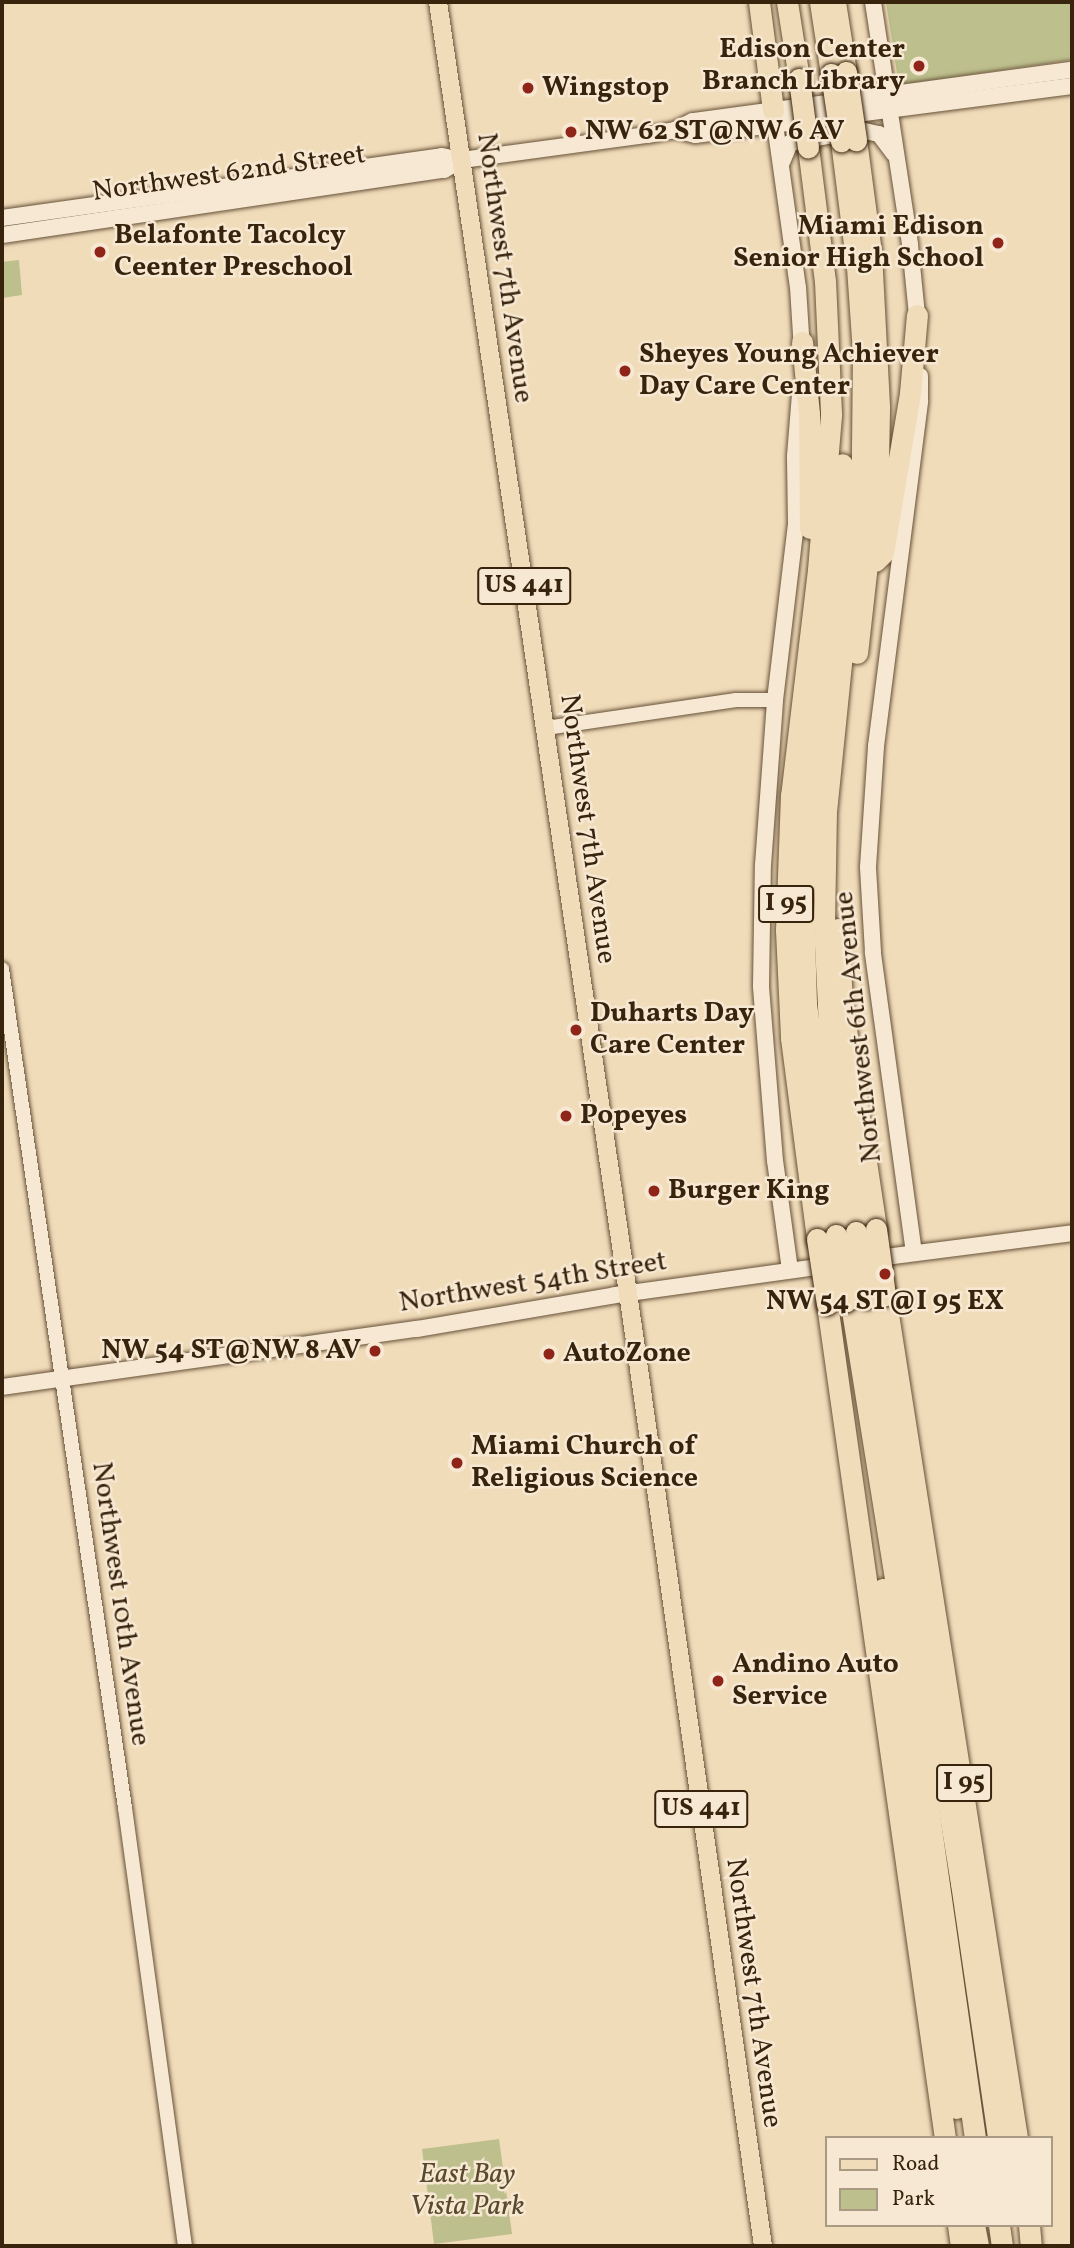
<!DOCTYPE html>
<html>
<head>
<meta charset="utf-8">
<style>
	body { margin:0 }
	#map { position:relative; width:1074px; height:2248px; overflow:hidden; background:#f1dcba; font-family:Vollkorn,serif }
	div>[style] { position:absolute }
	.green>* { inset:0; background:#bdbf8d }
	.roads { filter:drop-shadow(0 0 2px #665138) drop-shadow(0 0 2px #665138) }
	.tertiary>* { height:14px; margin:-7px; padding:0 7px; transform-origin:7px; border-radius:7px; background:#f6e8d2 }
	.secondary>* { height:16px; margin:-8px; padding:0 8px; transform-origin:8px; border-radius:8px; background:#f6e8d2 }
	.primary>* { height:18px; margin:-9px; padding:0 9px; transform-origin:9px; border-radius:9px; background:#f1dcba }
	.motorway>* { height:21px; margin:-10.5px; padding:0 10.5px; transform-origin:10.5px; border-radius:10.5px; background:#f1dcba }
	.bridges { filter:drop-shadow(0 0 2px #38230d) drop-shadow(0 0 2px #38230d) }
	.motorway-bridge>* { height:21px; margin:-10.5px; padding:0 10.5px; transform-origin:10.5px; border-radius:10.5px; background:#f1dcba }
	.dots>* { width:19px; height:19px; translate:-50% -50%; box-sizing:border-box; border:4px solid #f6e8d2; border-radius:50% }
	span { translate:-50% -50%; white-space:nowrap; text-align:center; line-height:1.15; -webkit-text-stroke:5px #f6e8d2; paint-order:stroke }
	.shield-label span { padding:2px 5px; background:#f6e8d2; border:2px solid; border-radius:5px; -webkit-text-stroke-width:0 }
	.shield-label { font-size:26px; color:#38230d; font-weight:700 }
	.poi-label { font-size:28px; color:#38230d; font-weight:700 }
	.right { translate:-100% -50%; text-align:right }
	.left { translate:0 -50%; text-align:left }
	.street-label { font-size:28px; color:#38230d }
	.park-label { font-size:28px; color:#594a2d; font-style:italic }
	.frame { position:absolute; inset:0; border:4px solid #38230d; pointer-events:none }
	.legend { position:absolute; left:825px; top:2136px; width:228px; height:91px; box-sizing:border-box; background:#f6e8d2; border:2px solid #aa9983; margin:0; padding:9px 12px; list-style:none; font-size:21px; color:#38230d }
	.legend li { display:flex; align-items:center; gap:14px; height:35px }
	.legend b { width:35px; border:2px solid #aa9983 }
</style>
</head>
<body>
<div id="map">
	<div class="green">
		<i style="clip-path:polygon(886px 2px,1072px 2px,1072px 60px,904px 84px,898px 80px)"></i>
		<i style="clip-path:polygon(19px 260px,22px 295px,2px 298px,2px 262px)"></i>
		<i style="clip-path:polygon(499px 2139px,512px 2234px,434px 2244px,422px 2149px)"></i>
	</div>
	<div class="roads">
		<div class="tertiary">
			<i style="left:546px;top:728px;width:192px;rotate:-8.4deg"></i>
			<i style="left:736px;top:700px;width:39px"></i>
			<i style="left:2px;top:969px;width:848px;rotate:81.66deg"></i>
			<i style="left:125px;top:1808px;width:442px;rotate:82.2deg"></i>
		</div>
		<div class="secondary">
			<i style="left:873px;top:2px;width:246px;rotate:81.3deg"></i>
			<i style="left:910px;top:245px;width:80px;rotate:84.3deg"></i>
			<i style="left:773px;top:110px;width:179px;rotate:82deg"></i>
			<i style="left:798px;top:287px;width:63px;rotate:86.4deg"></i>
			<i style="left:675px;top:130px;width:21px;rotate:14deg"></i>
			<i style="left:695px;top:135px;width:380px;rotate:-7.4deg"></i>
			<i style="left:782px;top:162px;width:21px;rotate:-67deg"></i>
			<i style="left:790px;top:143px;width:71px;rotate:-10.5deg"></i>
			<i style="left:860px;top:130px;width:19px;rotate:12deg"></i>
			<i style="left:879px;top:134px;width:25px;rotate:53deg"></i>
			<i style="left:2px;top:218px;width:444px;rotate:-8deg"></i>
			<i style="left:442px;top:156px;width:20px;rotate:11deg"></i>
			<i style="left:2px;top:235px;width:447px;rotate:-8.4deg"></i>
			<i style="left:444px;top:170px;width:21px;rotate:-29deg"></i>
			<i style="left:462px;top:160px;width:187px;rotate:-7.7deg"></i>
			<i style="left:647px;top:135px;width:28px;rotate:-10deg"></i>
			<i style="left:675px;top:130px;width:20px;rotate:-27deg"></i>
			<i style="left:693px;top:121px;width:382px;rotate:-7.7deg"></i>
			<i style="left:914px;top:1253px;width:304px;rotate:-97.8deg"></i>
			<i style="left:873px;top:952px;width:85px;rotate:-93.4deg"></i>
			<i style="left:868px;top:867px;width:121px;rotate:-86.2deg"></i>
			<i style="left:876px;top:746px;width:348px;rotate:-82.7deg"></i>
			<i style="left:920px;top:401px;width:25px;rotate:-90deg"></i>
			<i style="left:870px;top:1259px;width:204px;rotate:-7.3deg"></i>
			<i style="left:790px;top:1270px;width:110px;rotate:-97.8deg"></i>
			<i style="left:775px;top:1161px;width:176px;rotate:-94.6deg"></i>
			<i style="left:761px;top:986px;width:121px;rotate:-89.1deg"></i>
			<i style="left:763px;top:865px;width:165px;rotate:-85.8deg"></i>
			<i style="left:775px;top:700px;width:178px;rotate:-83.2deg"></i>
			<i style="left:796px;top:523px;width:67px;rotate:-90.9deg"></i>
			<i style="left:795px;top:456px;width:62px;rotate:-85.4deg"></i>
			<i style="left:2px;top:1387px;width:419px;rotate:-8deg"></i>
			<i style="left:417px;top:1329px;width:201px;rotate:-9.7deg"></i>
			<i style="left:615px;top:1295px;width:217px;rotate:-7.9deg"></i>
		</div>
		<div class="primary">
			<i style="left:438px;top:2px;width:1353px;rotate:81.63deg"></i>
			<i style="left:635px;top:1341px;width:914px;rotate:81.95deg"></i>
		</div>
		<div class="motorway">
			<i style="left:759px;top:2px;width:109px;rotate:82.6deg"></i>
			<i style="left:787px;top:2px;width:78px;rotate:81.1deg"></i>
			<i style="left:820px;top:2px;width:73px;rotate:81.3deg"></i>
			<i style="left:835px;top:2px;width:71px;rotate:81.1deg"></i>
			<i style="left:856px;top:140px;width:114px;rotate:82.4deg"></i>
			<i style="left:871px;top:253px;width:155px;rotate:87deg"></i>
			<i style="left:879px;top:408px;width:58px;rotate:91deg"></i>
			<i style="left:878px;top:466px;width:188px;rotate:96.4deg"></i>
			<i style="left:841px;top:141px;width:127px;rotate:82.8deg"></i>
			<i style="left:857px;top:267px;width:86px;rotate:86deg"></i>
			<i style="left:863px;top:353px;width:104px;rotate:90.6deg"></i>
			<i style="left:862px;top:457px;width:354px;rotate:95.8deg"></i>
			<i style="left:826px;top:809px;width:115px;rotate:91deg"></i>
			<i style="left:824px;top:924px;width:124px;rotate:87.2deg"></i>
			<i style="left:830px;top:1048px;width:186px;rotate:82deg"></i>
			<i style="left:808px;top:147px;width:135px;rotate:82.8deg"></i>
			<i style="left:825px;top:281px;width:134px;rotate:87.4deg"></i>
			<i style="left:831px;top:415px;width:156px;rotate:94.8deg"></i>
			<i style="left:818px;top:570px;width:227px;rotate:96.8deg"></i>
			<i style="left:791px;top:795px;width:135px;rotate:92.1deg"></i>
			<i style="left:786px;top:930px;width:108px;rotate:87.3deg"></i>
			<i style="left:791px;top:1038px;width:203px;rotate:82.6deg"></i>
			<i style="left:802px;top:342px;width:72px;rotate:84.4deg"></i>
			<i style="left:809px;top:414px;width:114px;rotate:89.5deg"></i>
			<i style="left:875px;top:561px;width:11px;rotate:-45deg"></i>
			<i style="left:883px;top:553px;width:162px;rotate:-80.4deg"></i>
			<i style="left:910px;top:393px;width:78px;rotate:-84.9deg"></i>
			<i style="left:838px;top:929px;width:74px;rotate:86.9deg"></i>
			<i style="left:842px;top:1003px;width:229px;rotate:81.4deg"></i>
			<i style="left:836px;top:1235px;width:234px;rotate:-97.4deg"></i>
			<i style="left:806px;top:1003px;width:104px;rotate:-91.7deg"></i>
			<i style="left:803px;top:899px;width:175px;rotate:-86.1deg"></i>
			<i style="left:815px;top:724px;width:175px;rotate:-83.1deg"></i>
			<i style="left:836px;top:550px;width:86px;rotate:-86deg"></i>
			<i style="left:885px;top:1295px;width:853px;rotate:81.1deg"></i>
			<i style="left:866px;top:1298px;width:593px;rotate:80.78deg"></i>
			<i style="left:961px;top:1883px;width:258px;rotate:81.7deg"></i>
			<i style="left:846px;top:1301px;width:11px;rotate:56deg"></i>
			<i style="left:852px;top:1310px;width:311px;rotate:80.9deg"></i>
			<i style="left:901px;top:1617px;width:526px;rotate:81.92deg"></i>
			<i style="left:827px;top:1304px;width:842px;rotate:81.95deg"></i>
			<i style="left:883px;top:1589px;width:524px;rotate:81.99deg"></i>
			<i style="left:958px;top:2225px;width:21px;rotate:82deg"></i>
			<i style="left:974px;top:2225px;width:21px;rotate:79deg"></i>
			<i style="left:999px;top:2225px;width:21px;rotate:82deg"></i>
			<i style="left:1029px;top:2225px;width:21px;rotate:85deg"></i>
		</div>
	</div>
	<div class="bridges">
		<div class="motorway-bridge">
			<i style="left:846px;top:72px;width:69px;rotate:81.6deg"></i>
			<i style="left:831px;top:74px;width:68px;rotate:81.5deg"></i>
			<i style="left:799px;top:79px;width:69px;rotate:82.5deg"></i>
			<i style="left:876px;top:1229px;width:67px;rotate:82.2deg"></i>
			<i style="left:856px;top:1232px;width:67px;rotate:81.4deg"></i>
			<i style="left:836px;top:1235px;width:67px;rotate:81.4deg"></i>
			<i style="left:817px;top:1239px;width:66px;rotate:81.3deg"></i>
		</div>
	</div>
	<div class="dots">
		<i style="left:919px;top:66px;background:#8f2418"></i>
		<i style="left:528px;top:88px;background:#8f2418"></i>
		<i style="left:571px;top:132px;background:#8f2418"></i>
		<i style="left:998px;top:243px;background:#8f2418"></i>
		<i style="left:100px;top:252px;background:#8f2418"></i>
		<i style="left:625px;top:371px;background:#8f2418"></i>
		<i style="left:576px;top:1030px;background:#8f2418"></i>
		<i style="left:566px;top:1116px;background:#8f2418"></i>
		<i style="left:654px;top:1191px;background:#8f2418"></i>
		<i style="left:885px;top:1274px;background:#8f2418"></i>
		<i style="left:375px;top:1351px;background:#8f2418"></i>
		<i style="left:549px;top:1354px;background:#8f2418"></i>
		<i style="left:457px;top:1463px;background:#8f2418"></i>
		<i style="left:718px;top:1681px;background:#8f2418"></i>
	</div>
	<div class="shield-label">
		<span style="left:524px;top:586px">US 441</span>
		<span style="left:786px;top:904px">I 95</span>
		<span style="left:964px;top:1783px">I 95</span>
		<span style="left:701px;top:1809px">US 441</span>
	</div>
	<div class="poi-label">
		<span class="right" style="left:905px;top:66px">Edison Center<br>Branch Library</span>
		<span class="left" style="left:542px;top:88px">Wingstop</span>
		<span class="left" style="left:585px;top:132px">NW 62 ST@NW 6 AV</span>
		<span class="right" style="left:984px;top:243px">Miami Edison<br>Senior High School</span>
		<span class="left" style="left:114px;top:252px">Belafonte Tacolcy<br>Ceenter Preschool</span>
		<span class="left" style="left:639px;top:371px">Sheyes Young Achiever<br>Day Care Center</span>
		<span class="left" style="left:590px;top:1030px">Duharts Day<br>Care Center</span>
		<span class="left" style="left:580px;top:1116px">Popeyes</span>
		<span class="left" style="left:668px;top:1191px">Burger King</span>
		<span style="left:885px;top:1302px">NW 54 ST@I 95 EX</span>
		<span class="right" style="left:361px;top:1351px">NW 54 ST@NW 8 AV</span>
		<span class="left" style="left:563px;top:1354px">AutoZone</span>
		<span class="left" style="left:471px;top:1463px">Miami Church of<br>Religious Science</span>
		<span class="left" style="left:732px;top:1681px">Andino Auto<br>Service</span>
	</div>
	<div class="street-label">
		<span style="left:229px;top:174px;rotate:-8deg">Northwest 62nd Street</span>
		<span style="left:504px;top:268px;rotate:82deg">Northwest 7th Avenue</span>
		<span style="left:587px;top:829px;rotate:82deg">Northwest 7th Avenue</span>
		<span style="left:859px;top:1027px;rotate:-96deg">Northwest 6th Avenue</span>
		<span style="left:533px;top:1283px;rotate:-9deg">Northwest 54th Street</span>
		<span style="left:120px;top:1604px;rotate:82deg">Northwest 10th Avenue</span>
		<span style="left:753px;top:1993px;rotate:82deg">Northwest 7th Avenue</span>
	</div>
	<div class="park-label">
		<span style="left:467px;top:2191px">East Bay<br>Vista Park</span>
	</div>
	<div class="frame"></div>
	<ul class="legend">
	<li><b style="height:9px;background:#f1dcba"></b>Road</li>
	<li><b style="height:19px;background:#bdbf8d"></b>Park</li>
	</ul>
</div>
</body>
</html>
